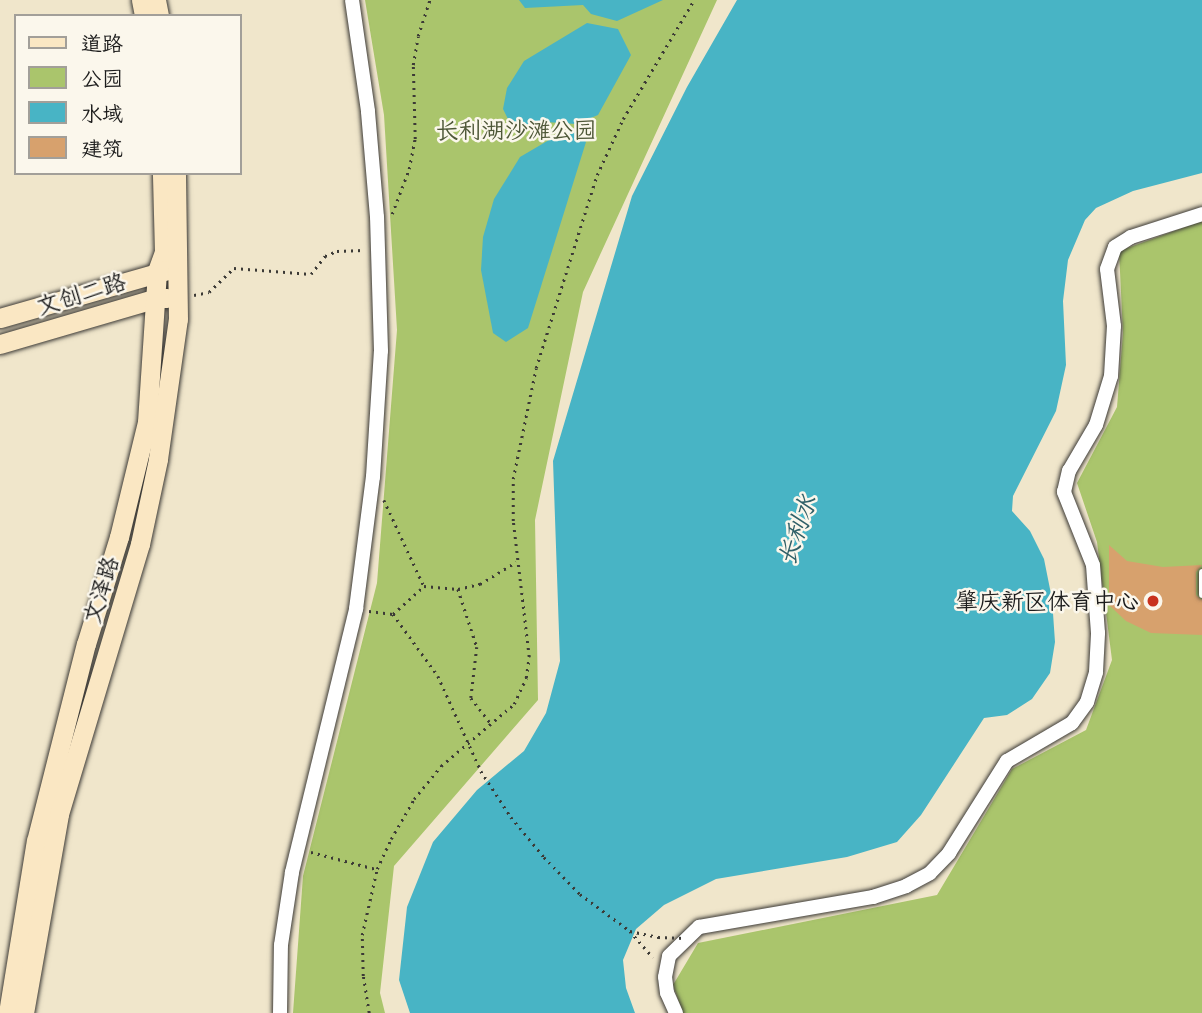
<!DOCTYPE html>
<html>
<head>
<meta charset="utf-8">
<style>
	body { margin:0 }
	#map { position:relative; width:1202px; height:1013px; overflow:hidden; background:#f0e6cb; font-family:Itim,"LXGW WenKai TC",sans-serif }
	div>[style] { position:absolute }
	.green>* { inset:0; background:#aac56c }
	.water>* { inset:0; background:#48b4c5 }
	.building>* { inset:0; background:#d7a16d }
	.path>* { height:2.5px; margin-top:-1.25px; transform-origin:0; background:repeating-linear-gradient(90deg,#3c3a36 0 2px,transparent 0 7px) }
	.roads { filter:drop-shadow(0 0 2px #3c3a36) drop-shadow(0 0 2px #3c3a36) }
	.lane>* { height:7px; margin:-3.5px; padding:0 3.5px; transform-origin:3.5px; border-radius:3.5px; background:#fff }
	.street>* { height:14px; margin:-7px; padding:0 7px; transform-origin:7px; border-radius:7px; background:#fff }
	.secondary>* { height:19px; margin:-9.5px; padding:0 9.5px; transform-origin:9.5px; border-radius:9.5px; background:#fae7c3 }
	.path-bridge>* { height:2.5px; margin-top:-1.25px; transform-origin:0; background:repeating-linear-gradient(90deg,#3c3a36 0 2px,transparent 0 7px) }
	.dots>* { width:19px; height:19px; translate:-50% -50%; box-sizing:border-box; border:4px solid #fbf7ec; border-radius:50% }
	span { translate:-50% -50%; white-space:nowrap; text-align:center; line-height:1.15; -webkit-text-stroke:5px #fbf7ec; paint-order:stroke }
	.park-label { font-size:23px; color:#4e5738 }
	.street-label { font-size:23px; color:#1c1c1c }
	.poi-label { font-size:23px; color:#1c1c1c }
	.right { translate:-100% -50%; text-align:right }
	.water-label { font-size:24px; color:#306068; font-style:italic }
	.legend { position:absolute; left:14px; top:14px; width:228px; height:161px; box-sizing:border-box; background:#fbf7ec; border:2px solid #a29f99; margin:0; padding:9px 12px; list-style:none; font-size:21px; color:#1c1c1c }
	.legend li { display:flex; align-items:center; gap:14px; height:35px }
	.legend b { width:35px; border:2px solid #a29f99 }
</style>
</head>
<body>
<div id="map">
	<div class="green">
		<i style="clip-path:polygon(365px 0,717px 0,583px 292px,535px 520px,538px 700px,394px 866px,380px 993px,385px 1013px,293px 1013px,303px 876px,377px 583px,397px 330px,384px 115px)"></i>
		<i style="clip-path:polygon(1202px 221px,1202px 1013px,683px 1013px,673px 985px,698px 943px,937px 895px,1012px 769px,1086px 730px,1112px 660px,1097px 542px,1077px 483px,1117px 407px,1123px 333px,1119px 251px)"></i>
	</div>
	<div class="water">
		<i style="clip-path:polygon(519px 0,663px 0,617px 21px,591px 14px,583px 5px,525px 8px)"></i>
		<i style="clip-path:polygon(737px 0,1202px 0,1202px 173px,1133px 191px,1096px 208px,1085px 220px,1068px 260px,1063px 301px,1066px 365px,1056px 411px,1013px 496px,1012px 511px,1030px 531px,1044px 559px,1052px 599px,1055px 642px,1050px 673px,1032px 699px,1007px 715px,984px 718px,921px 815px,897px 842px,847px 857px,716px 879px,664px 905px,636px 929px,623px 960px,626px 988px,635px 1013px,410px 1013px,399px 980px,407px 907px,433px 842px,477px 790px,524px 751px,546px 713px,560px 661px,553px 461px,632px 196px,687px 87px)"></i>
		<i style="clip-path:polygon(587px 23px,618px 29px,631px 55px,598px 115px,576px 124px,546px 122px,512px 127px,503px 109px,507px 88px,524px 61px)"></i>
		<i style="clip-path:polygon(576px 132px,586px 142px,528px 328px,506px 342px,493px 333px,481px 270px,483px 237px,494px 199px,520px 157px,561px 133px)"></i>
	</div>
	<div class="building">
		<i style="clip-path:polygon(1109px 545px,1127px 561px,1163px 567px,1202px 565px,1196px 572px,1196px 595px,1202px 600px,1202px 635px,1151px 633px,1126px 621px,1109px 605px)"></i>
	</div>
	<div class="path">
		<i style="left:392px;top:214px;width:48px;rotate:-69.3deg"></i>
		<i style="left:409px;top:169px;width:31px;rotate:-79deg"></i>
		<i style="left:415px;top:139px;width:74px;rotate:-91.5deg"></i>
		<i style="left:413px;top:65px;width:29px;rotate:-80deg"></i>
		<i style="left:418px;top:36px;width:38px;rotate:-72deg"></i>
		<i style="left:194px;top:295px;width:15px;rotate:-11deg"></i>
		<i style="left:209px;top:292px;width:35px;rotate:-44deg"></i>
		<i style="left:234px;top:268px;width:77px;rotate:4.5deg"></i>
		<i style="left:311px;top:274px;width:23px;rotate:-52deg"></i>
		<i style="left:325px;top:256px;width:13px;rotate:-23deg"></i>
		<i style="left:337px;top:251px;width:27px;rotate:-2deg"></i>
		<i style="left:384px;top:500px;width:95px;rotate:65.1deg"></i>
		<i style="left:458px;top:589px;width:61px;rotate:71.9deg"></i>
		<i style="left:477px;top:647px;width:51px;rotate:96.7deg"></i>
		<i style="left:471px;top:698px;width:31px;rotate:52deg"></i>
		<i style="left:369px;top:611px;width:24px;rotate:7deg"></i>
		<i style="left:393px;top:614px;width:42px;rotate:-42.1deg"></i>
		<i style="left:424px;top:586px;width:34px;rotate:5deg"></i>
		<i style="left:458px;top:589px;width:23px;rotate:-13deg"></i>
		<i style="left:480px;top:584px;width:42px;rotate:-31.4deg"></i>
		<i style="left:311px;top:852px;width:67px;rotate:14.7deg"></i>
		<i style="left:630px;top:931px;width:35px;rotate:49deg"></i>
		<i style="left:369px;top:1013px;width:37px;rotate:-99deg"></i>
		<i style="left:363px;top:976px;width:41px;rotate:-91.4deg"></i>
		<i style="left:362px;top:935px;width:68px;rotate:-77.2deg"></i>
		<i style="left:377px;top:869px;width:33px;rotate:-65deg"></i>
		<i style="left:391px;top:839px;width:46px;rotate:-60.1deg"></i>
		<i style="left:414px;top:799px;width:43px;rotate:-50.7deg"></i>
		<i style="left:441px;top:766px;width:96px;rotate:-40.3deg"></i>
		<i style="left:514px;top:704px;width:29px;rotate:-65deg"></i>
		<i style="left:526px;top:678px;width:21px;rotate:-82deg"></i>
		<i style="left:529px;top:657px;width:137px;rotate:-96.7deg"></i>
		<i style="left:513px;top:521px;width:42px;rotate:-90deg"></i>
		<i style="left:513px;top:479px;width:113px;rotate:-78.3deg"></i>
		<i style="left:536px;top:368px;width:202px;rotate:-72.5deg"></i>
		<i style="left:597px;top:175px;width:62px;rotate:-65.1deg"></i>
		<i style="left:623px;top:119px;width:139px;rotate:-59.2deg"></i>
	</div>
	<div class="roads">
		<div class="lane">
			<i style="left:1202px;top:572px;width:22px;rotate:90deg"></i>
		</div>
		<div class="street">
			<i style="left:280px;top:1013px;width:68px;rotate:-89.2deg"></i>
			<i style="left:281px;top:945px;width:74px;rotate:-81.4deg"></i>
			<i style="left:292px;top:872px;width:271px;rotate:-76.3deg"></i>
			<i style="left:356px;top:609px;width:133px;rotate:-82.7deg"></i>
			<i style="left:373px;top:477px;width:126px;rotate:-86.4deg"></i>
			<i style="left:381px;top:351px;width:134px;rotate:-91.7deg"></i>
			<i style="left:377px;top:217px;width:106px;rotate:-94.9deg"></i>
			<i style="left:368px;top:111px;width:112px;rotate:-98.2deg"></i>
			<i style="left:676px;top:1013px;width:22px;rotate:-114deg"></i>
			<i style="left:667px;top:993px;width:16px;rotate:-97deg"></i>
			<i style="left:665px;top:977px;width:21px;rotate:-79deg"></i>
			<i style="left:669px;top:956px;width:42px;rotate:-44deg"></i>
			<i style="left:699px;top:927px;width:177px;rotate:-9.8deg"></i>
			<i style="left:873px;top:897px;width:35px;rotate:-18deg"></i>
			<i style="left:906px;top:886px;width:27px;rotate:-28deg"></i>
			<i style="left:930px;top:873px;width:28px;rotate:-46deg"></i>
			<i style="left:949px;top:853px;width:109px;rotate:-57.8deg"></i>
			<i style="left:1007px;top:761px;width:75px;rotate:-30.3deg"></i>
			<i style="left:1072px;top:723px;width:26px;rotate:-54deg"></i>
			<i style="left:1087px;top:702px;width:31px;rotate:-73deg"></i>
			<i style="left:1096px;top:672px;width:39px;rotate:-87deg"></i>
			<i style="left:1098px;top:633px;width:68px;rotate:-94.2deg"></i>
			<i style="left:1093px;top:565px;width:79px;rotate:-111.7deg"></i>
			<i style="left:1064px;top:492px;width:22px;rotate:-77deg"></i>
			<i style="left:1069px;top:471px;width:53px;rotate:-59.6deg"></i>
			<i style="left:1096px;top:425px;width:51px;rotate:-73deg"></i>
			<i style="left:1111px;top:376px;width:50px;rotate:-86.6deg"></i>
			<i style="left:1114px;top:326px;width:57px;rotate:-97deg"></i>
			<i style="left:1107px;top:269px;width:23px;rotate:-70deg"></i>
			<i style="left:1115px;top:247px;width:19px;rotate:-32deg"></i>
			<i style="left:1131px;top:237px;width:75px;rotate:-17.9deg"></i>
		</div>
		<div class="secondary">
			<i style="left:141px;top:0;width:16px;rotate:79deg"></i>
			<i style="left:156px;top:0;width:16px;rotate:79deg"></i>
			<i style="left:0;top:318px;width:174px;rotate:-16deg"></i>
			<i style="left:0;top:344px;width:164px;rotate:-16.3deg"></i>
			<i style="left:157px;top:298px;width:10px"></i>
			<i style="left:8px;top:1013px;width:174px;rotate:-80.8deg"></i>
			<i style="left:36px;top:841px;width:203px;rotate:-75.8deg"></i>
			<i style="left:86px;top:644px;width:112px;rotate:-72.9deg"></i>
			<i style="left:119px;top:537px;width:118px;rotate:-76.3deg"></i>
			<i style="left:147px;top:422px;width:151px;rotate:-86.2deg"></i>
			<i style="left:157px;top:271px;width:20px;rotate:-70deg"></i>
			<i style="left:164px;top:252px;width:79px;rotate:-91.5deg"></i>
			<i style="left:24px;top:1013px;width:202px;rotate:-80deg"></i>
			<i style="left:59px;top:814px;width:282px;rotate:-73.3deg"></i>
			<i style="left:140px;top:544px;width:87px;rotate:-78deg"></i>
			<i style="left:158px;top:459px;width:141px;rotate:-81.9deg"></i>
			<i style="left:178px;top:319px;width:146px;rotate:-90.8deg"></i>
		</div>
	</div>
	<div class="path-bridge">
		<i style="left:393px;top:614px;width:77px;rotate:54deg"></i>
		<i style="left:438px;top:676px;width:104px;rotate:65.6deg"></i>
		<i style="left:481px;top:771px;width:55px;rotate:56.9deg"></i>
		<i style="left:511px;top:817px;width:52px;rotate:50.5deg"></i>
		<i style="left:544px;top:857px;width:52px;rotate:45.8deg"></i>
		<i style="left:580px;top:894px;width:62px;rotate:36.5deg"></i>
		<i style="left:630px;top:931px;width:29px;rotate:12deg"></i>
		<i style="left:658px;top:937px;width:27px;rotate:2deg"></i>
	</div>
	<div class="dots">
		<i style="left:1153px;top:601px;background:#c8321e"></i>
	</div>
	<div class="park-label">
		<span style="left:516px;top:130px">长利湖沙滩公园</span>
	</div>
	<div class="street-label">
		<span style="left:81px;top:294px;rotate:-17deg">文创二路</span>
		<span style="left:101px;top:590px;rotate:-73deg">文泽路</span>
	</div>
	<div class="poi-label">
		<span class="right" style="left:1139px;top:601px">肇庆新区体育中心</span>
	</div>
	<div class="water-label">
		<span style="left:797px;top:530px;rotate:-71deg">长利水</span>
	</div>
	<ul class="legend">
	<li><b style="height:9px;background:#fae7c3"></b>道路</li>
	<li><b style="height:19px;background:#aac56c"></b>公园</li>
	<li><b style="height:19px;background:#48b4c5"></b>水域</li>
	<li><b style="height:19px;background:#d7a16d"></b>建筑</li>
	</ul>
</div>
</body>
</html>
